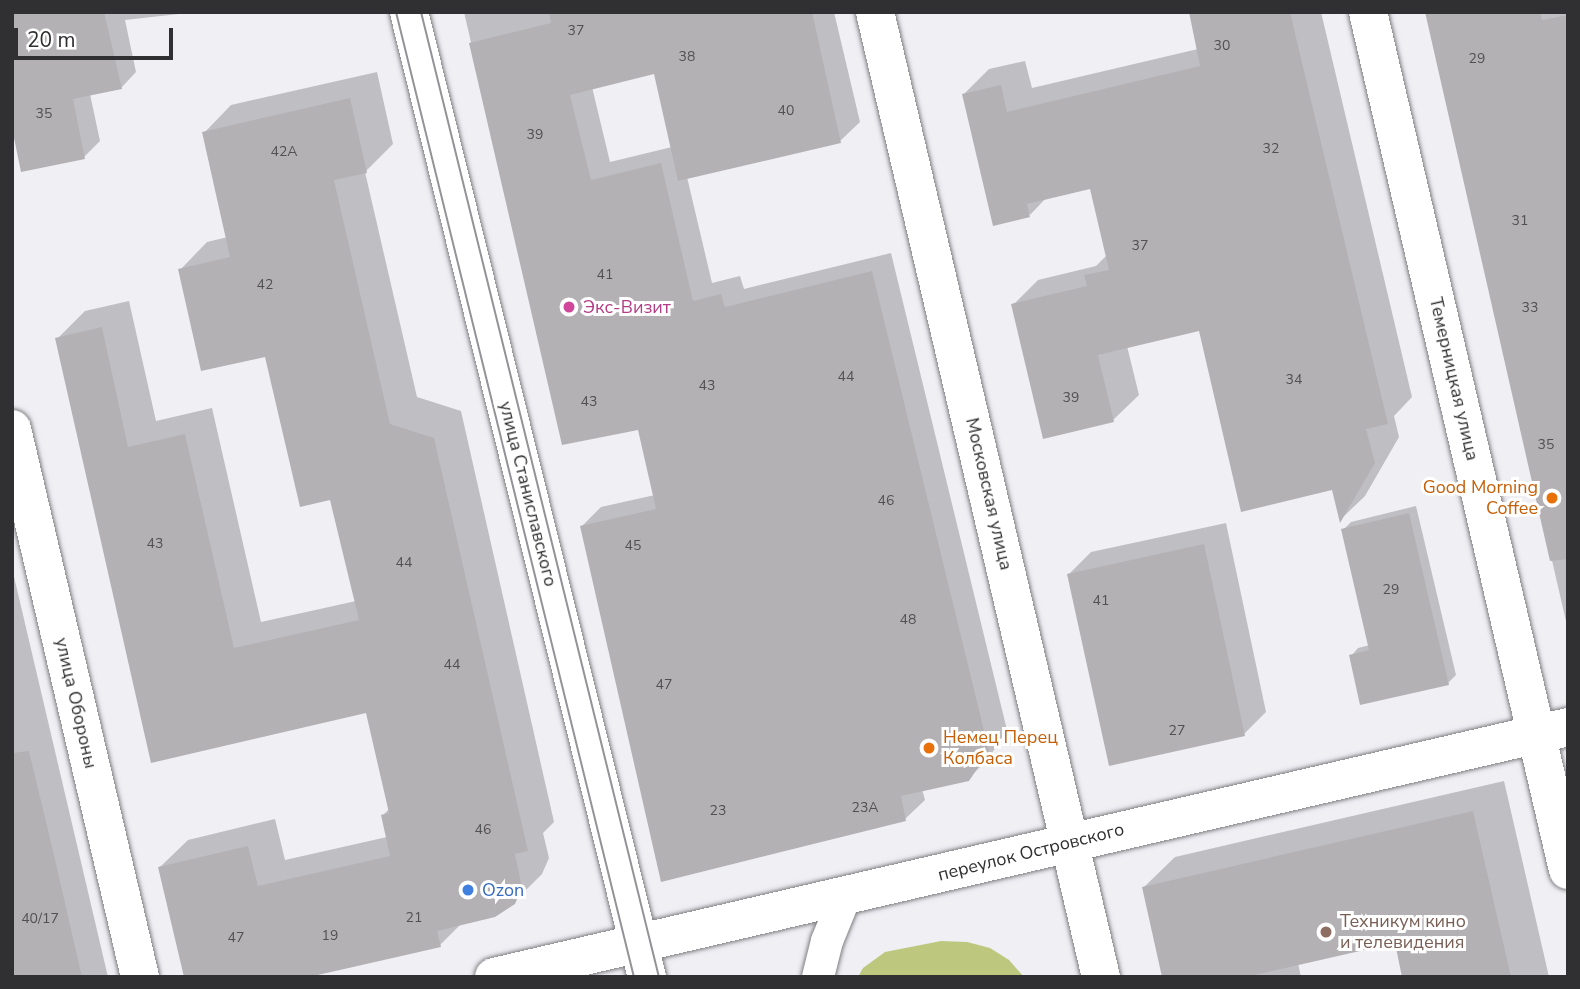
<!DOCTYPE html>
<html>
<head>
<meta charset="utf-8">
<style>
	body { margin:0 }
	#map { position:relative; width:1580px; height:989px; overflow:hidden; background:#efeff4; font-family:"Nunito Sans",sans-serif }
	div>[style] { position:absolute }
	.green>* { inset:0; background:#bdc87e }
	.shadow>* { inset:0; background:#0003 }
	.building>* { inset:0; background:#b4b1b4 }
	.roads { filter:drop-shadow(0 0 2px #7e7e82) drop-shadow(0 0 2px #7e7e82) }
	.service>* { height:32px; margin:-16px; padding:0 16px; transform-origin:16px; border-radius:16px; background:#fff }
	.minor>* { height:38px; margin:-19px; padding:0 19px; transform-origin:19px; border-radius:19px; background:#fff }
	.tertiary>* { height:38px; margin:-19px; padding:0 19px; transform-origin:19px; border-radius:19px; background:#fff }
	.tram>* { height:2px; margin:-1px; padding:0 1px; transform-origin:1px; border-radius:1px; background:#939397 }
	.dots>* { width:19px; height:19px; translate:-50% -50%; box-sizing:border-box; border:4px solid #fff; border-radius:50% }
	span { translate:-50% -50%; white-space:nowrap; text-align:center; line-height:1.15; -webkit-text-stroke:6px #fff; paint-order:stroke }
	.number-label { font-size:14px; color:#515052 }
	.number-label span { -webkit-text-stroke-width:0 }
	.hotel-label { font-size:18px; color:#b23c85 }
	.left { translate:0 -50%; text-align:left }
	.street-label { font-size:18px; color:#303032 }
	.food-label { font-size:18px; color:#c56008 }
	.right { translate:-100% -50%; text-align:right }
	.shop-label { font-size:18px; color:#366cbe }
	.education-label { font-size:18px; color:#785e54 }
	.frame { position:absolute; inset:0; border:14px solid #303032; pointer-events:none }
	.scale { position:absolute; left:14px; top:28px; width:159px; height:32px; box-sizing:border-box; border:4px solid #303032; border-top:0; padding-left:9px; font-size:21px; line-height:24px; white-space:nowrap; color:#303032; -webkit-text-stroke:5px #fff; paint-order:stroke }
</style>
</head>
<body>
<div id="map">
	<div class="green">
		<i style="clip-path:polygon(941px 941px,967px 942px,990px 948px,1009px 960px,1024px 977px,858px 977px,863px 968px,885px 952px)"></i>
	</div>
	<div class="shadow">
		<i style="clip-path:polygon(12px 12px,197px 12px,125px 20px,136px 72px,121px 88px,90px 94px,100px 141px,84px 157px)"></i>
		<i style="clip-path:polygon(evenodd,464px 12px,834px 12px,860px 122px,840px 141px,687px 177px,712px 283px,740px 276px,744px 289px,891px 253px,1007px 730px,988px 759px,968px 779px,922px 789px,925px 800px,905px 819px,582px 526px,601px 507px,655px 495px,639px 428px,563px 443px,464px 12px,655px 71px,672px 147px,610px 162px,592px 87px,655px 71px)"></i>
		<i style="clip-path:polygon(1190px 12px,1321px 12px,1412px 397px,1394px 416px,1399px 437px,1365px 496px,1341px 519px,1334px 488px,1200px 329px,1127px 346px,1139px 395px,1113px 420px,1013px 305px,1038px 280px,1096px 266px,1107px 255px,1091px 187px,1047px 197px,1030px 215px,964px 94px,989px 69px,1025px 61px,1032px 88px,1198px 49px)"></i>
		<i style="clip-path:polygon(1426px 12px,1568px 12px,1568px 630px)"></i>
		<i style="clip-path:polygon(377px 72px,393px 144px,365px 172px,417px 397px,461px 411px,554px 822px,543px 833px,549px 858px,542px 874px,514px 902px,462px 923px,440px 945px,160px 867px,188px 840px,275px 819px,285px 860px,387px 837px,383px 815px,390px 808px,367px 711px,152px 761px,57px 339px,85px 311px,129px 301px,156px 421px,212px 408px,261px 622px,356px 601px,332px 498px,266px 354px,180px 270px,207px 242px,228px 237px,204px 133px,231px 105px)"></i>
		<i style="clip-path:polygon(1416px 506px,1456px 675px,1448px 683px,1351px 656px,1358px 648px,1370px 645px,1343px 530px,1351px 522px)"></i>
		<i style="clip-path:polygon(1226px 523px,1266px 712px,1244px 734px,1069px 574px,1091px 552px)"></i>
		<i style="clip-path:polygon(12px 568px,108px 977px,12px 977px)"></i>
		<i style="clip-path:polygon(1504px 781px,1549px 977px,1404px 977px,1396px 941px,1298px 963px,1301px 977px,1164px 977px,1143px 888px,1175px 857px)"></i>
	</div>
	<div class="building">
		<i style="clip-path:polygon(12px 12px,104px 12px,122px 89px,73px 99px,85px 159px,21px 172px,12px 128px)"></i>
		<i style="clip-path:polygon(549px 12px,812px 12px,841px 143px,678px 181px,654px 74px,570px 95px,591px 180px,661px 163px,693px 301px,721px 294px,725px 307px,872px 271px,989px 751px,969px 781px,901px 796px,906px 821px,661px 882px,580px 526px,656px 509px,638px 430px,562px 445px,469px 43px,551px 23px)"></i>
		<i style="clip-path:polygon(1189px 12px,1290px 12px,1388px 424px,1366px 429px,1375px 463px,1340px 523px,1332px 490px,1241px 512px,1199px 331px,1098px 355px,1114px 422px,1043px 439px,1011px 304px,1087px 286px,1084px 275px,1109px 270px,1090px 189px,1027px 204px,1030px 217px,993px 226px,962px 94px,1001px 85px,1007px 112px,1200px 66px)"></i>
		<i style="clip-path:polygon(1425px 12px,1540px 12px,1542px 20px,1568px 15px,1568px 559px,1550px 561px)"></i>
		<i style="clip-path:polygon(350px 98px,367px 173px,334px 180px,390px 424px,434px 438px,528px 851px,515px 854px,522px 887px,515px 904px,495px 917px,437px 931px,441px 947px,309px 977px,184px 977px,158px 867px,248px 846px,258px 886px,390px 856px,381px 815px,389px 813px,366px 713px,151px 763px,55px 338px,102px 327px,128px 447px,185px 434px,234px 648px,359px 620px,330px 500px,300px 507px,265px 357px,201px 371px,178px 269px,230px 257px,202px 132px)"></i>
		<i style="clip-path:polygon(1409px 513px,1449px 685px,1360px 705px,1349px 655px,1369px 650px,1341px 529px)"></i>
		<i style="clip-path:polygon(1204px 544px,1245px 736px,1109px 766px,1067px 574px)"></i>
		<i style="clip-path:polygon(29px 751px,53px 851px,82px 977px,12px 977px,12px 753px)"></i>
		<i style="clip-path:polygon(1473px 811px,1511px 977px,1402px 977px,1395px 943px,1246px 977px,1162px 977px,1142px 887px)"></i>
	</div>
	<div class="roads">
		<div class="service">
			<i style="left:818px;top:977px;width:37px;rotate:-76deg"></i>
			<i style="left:827px;top:941px;width:48px;rotate:-67.8deg"></i>
		</div>
		<div class="minor">
			<i style="left:875px;top:12px;width:991px;rotate:76.82deg"></i>
			<i style="left:1368px;top:12px;width:881px;rotate:76.88deg"></i>
		</div>
		<div class="tertiary">
			<i style="left:409px;top:12px;width:994px;rotate:76.15deg"></i>
			<i style="left:12px;top:429px;width:563px;rotate:76.85deg"></i>
			<i style="left:494px;top:977px;width:1103px;rotate:-13.1deg"></i>
		</div>
	</div>
	<div class="tram">
		<i style="left:396px;top:12px;width:994px;rotate:76.15deg"></i>
		<i style="left:421px;top:12px;width:994px;rotate:76.15deg"></i>
	</div>
	<div class="dots">
		<i style="left:569px;top:307px;background:#d1479c"></i>
		<i style="left:1552px;top:498px;background:#e8710a"></i>
		<i style="left:929px;top:748px;background:#e8710a"></i>
		<i style="left:468px;top:890px;background:#3f7fe0"></i>
		<i style="left:1326px;top:932px;background:#8d6e63"></i>
	</div>
	<div class="number-label">
		<span style="left:576px;top:31px">37</span>
		<span style="left:1222px;top:46px">30</span>
		<span style="left:687px;top:57px">38</span>
		<span style="left:1477px;top:59px">29</span>
		<span style="left:786px;top:111px">40</span>
		<span style="left:44px;top:114px">35</span>
		<span style="left:535px;top:135px">39</span>
		<span style="left:1271px;top:149px">32</span>
		<span style="left:284px;top:152px">42А</span>
		<span style="left:1520px;top:221px">31</span>
		<span style="left:1140px;top:246px">37</span>
		<span style="left:605px;top:275px">41</span>
		<span style="left:265px;top:285px">42</span>
		<span style="left:1530px;top:308px">33</span>
		<span style="left:846px;top:377px">44</span>
		<span style="left:1294px;top:380px">34</span>
		<span style="left:707px;top:386px">43</span>
		<span style="left:1071px;top:398px">39</span>
		<span style="left:589px;top:402px">43</span>
		<span style="left:1546px;top:445px">35</span>
		<span style="left:886px;top:501px">46</span>
		<span style="left:155px;top:544px">43</span>
		<span style="left:633px;top:546px">45</span>
		<span style="left:404px;top:563px">44</span>
		<span style="left:1391px;top:590px">29</span>
		<span style="left:1101px;top:601px">41</span>
		<span style="left:908px;top:620px">48</span>
		<span style="left:452px;top:665px">44</span>
		<span style="left:664px;top:685px">47</span>
		<span style="left:1177px;top:731px">27</span>
		<span style="left:865px;top:808px">23А</span>
		<span style="left:718px;top:811px">23</span>
		<span style="left:483px;top:830px">46</span>
		<span style="left:414px;top:918px">21</span>
		<span style="left:40px;top:919px">40/17</span>
		<span style="left:330px;top:936px">19</span>
		<span style="left:236px;top:938px">47</span>
	</div>
	<div class="hotel-label">
		<span class="left" style="left:583px;top:307px">Экс-Визит</span>
	</div>
	<div class="street-label">
		<span style="left:1454px;top:379px;rotate:77deg">Темерницкая улица</span>
		<span style="left:528px;top:494px;rotate:76deg">улица Станиславского</span>
		<span style="left:989px;top:494px;rotate:77deg">Московская улица</span>
		<span style="left:76px;top:703px;rotate:77deg">улица Обороны</span>
		<span style="left:1031px;top:852px;rotate:-14deg">переулок Островского</span>
	</div>
	<div class="food-label">
		<span class="right" style="left:1538px;top:498px">Good Morning<br>Coffee</span>
		<span class="left" style="left:943px;top:748px">Немец Перец<br>Колбаса</span>
	</div>
	<div class="shop-label">
		<span class="left" style="left:482px;top:890px">Ozon</span>
	</div>
	<div class="education-label">
		<span class="left" style="left:1340px;top:932px">Техникум кино<br>и телевидения</span>
	</div>
	<div class="frame"></div>
	<div class="scale">20 m</div>
</div>
</body>
</html>
